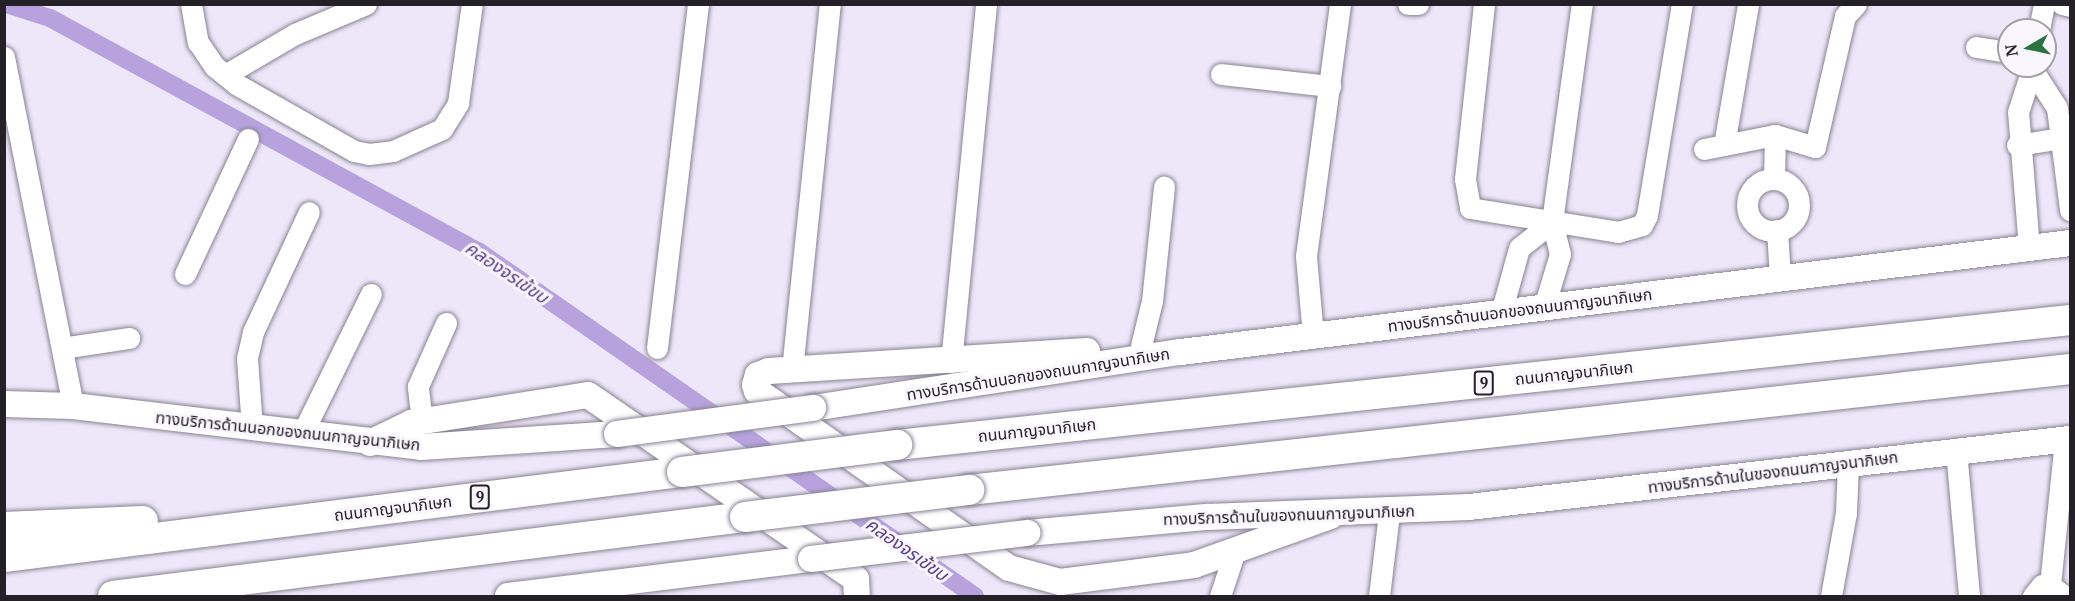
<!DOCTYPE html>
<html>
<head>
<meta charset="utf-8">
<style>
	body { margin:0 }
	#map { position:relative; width:2075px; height:601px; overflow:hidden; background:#ede7f9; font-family:"PT Serif","Noto Sans Thai",serif }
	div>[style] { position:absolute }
	.canal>* { height:18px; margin:-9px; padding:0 9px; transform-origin:9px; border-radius:9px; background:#b7a2de }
	.roads { filter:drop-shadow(0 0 2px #888393) drop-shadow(0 0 2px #888393) }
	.minor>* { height:21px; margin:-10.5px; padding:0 10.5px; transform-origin:10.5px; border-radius:10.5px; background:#fff }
	.minor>.ring { margin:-10.5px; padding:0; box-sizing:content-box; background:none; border:21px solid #fff; border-radius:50% }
	.major>* { height:26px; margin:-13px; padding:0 13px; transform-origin:13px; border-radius:13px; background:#fff }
	.highway>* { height:30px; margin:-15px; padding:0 15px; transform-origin:15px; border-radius:15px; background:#fff }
	.bridges { filter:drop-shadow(0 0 2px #888393) drop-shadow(0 0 2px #888393) }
	.major-bridge>* { height:26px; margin:-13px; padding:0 13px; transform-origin:13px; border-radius:13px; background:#fff }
	.highway-bridge>* { height:30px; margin:-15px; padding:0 15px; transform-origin:15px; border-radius:15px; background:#fff }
	span { translate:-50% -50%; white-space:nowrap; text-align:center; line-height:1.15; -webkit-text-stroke:6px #f9f6fd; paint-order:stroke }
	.shield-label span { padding:2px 4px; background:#f9f6fd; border:2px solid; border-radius:4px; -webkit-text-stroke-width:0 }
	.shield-label { font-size:15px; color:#232127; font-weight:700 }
	.street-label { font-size:16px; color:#232127 }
	.water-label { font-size:18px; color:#593c84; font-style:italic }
	.frame { position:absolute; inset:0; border:6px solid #232127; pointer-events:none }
	.north { position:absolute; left:1997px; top:18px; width:60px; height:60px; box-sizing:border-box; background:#f9f6fd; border:2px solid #a3a1a7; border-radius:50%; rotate:261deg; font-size:16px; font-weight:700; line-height:24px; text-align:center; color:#232127 }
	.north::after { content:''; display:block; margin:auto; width:21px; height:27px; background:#2b7340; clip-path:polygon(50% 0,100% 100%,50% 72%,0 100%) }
</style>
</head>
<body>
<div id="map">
	<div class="canal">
		<i style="left:6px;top:4px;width:46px;rotate:17.7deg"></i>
		<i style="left:50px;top:18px;width:487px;rotate:28.6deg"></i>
		<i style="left:478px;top:251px;width:605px;rotate:34.77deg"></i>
	</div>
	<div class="roads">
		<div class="minor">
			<i style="left:191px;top:4px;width:39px;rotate:80deg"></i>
			<i style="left:198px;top:42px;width:29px;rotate:56deg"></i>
			<i style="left:214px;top:66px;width:28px;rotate:39deg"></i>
			<i style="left:236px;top:84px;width:136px;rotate:29.6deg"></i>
			<i style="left:354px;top:151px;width:15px;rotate:11deg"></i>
			<i style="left:369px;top:154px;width:24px;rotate:-7deg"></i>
			<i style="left:393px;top:151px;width:54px;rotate:-24.2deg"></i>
			<i style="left:442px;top:129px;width:31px;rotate:-58deg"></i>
			<i style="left:458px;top:103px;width:100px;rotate:-82deg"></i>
			<i style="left:1408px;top:4px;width:10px"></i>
			<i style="left:1484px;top:4px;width:176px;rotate:96.2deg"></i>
			<i style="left:1465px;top:179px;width:29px;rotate:80deg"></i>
			<i style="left:1470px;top:208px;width:150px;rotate:9.2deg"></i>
			<i style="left:1618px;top:232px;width:25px;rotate:-16deg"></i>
			<i style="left:1642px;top:225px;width:11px;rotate:-63deg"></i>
			<i style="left:1647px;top:215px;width:214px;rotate:-80.6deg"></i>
			<i style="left:2062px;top:4px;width:8px;rotate:14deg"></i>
			<i style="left:2039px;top:30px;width:26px;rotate:-79deg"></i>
			<i style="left:1976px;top:47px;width:33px;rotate:9deg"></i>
			<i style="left:4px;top:57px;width:356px;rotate:78.8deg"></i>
			<i style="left:2032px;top:69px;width:46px;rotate:57.3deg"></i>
			<i style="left:2057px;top:108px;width:103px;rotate:82.7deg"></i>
			<i style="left:1221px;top:74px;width:110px;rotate:6.3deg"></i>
			<i style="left:225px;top:75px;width:81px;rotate:-30.4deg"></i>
			<i style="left:295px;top:34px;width:77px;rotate:-22.9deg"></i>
			<i style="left:1724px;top:145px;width:143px;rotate:-80.3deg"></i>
			<i style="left:2017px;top:145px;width:46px;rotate:-8.8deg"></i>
			<i style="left:1704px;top:149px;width:72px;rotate:-11.2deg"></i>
			<i style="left:1775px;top:135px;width:42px;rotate:16.7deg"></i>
			<i style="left:1815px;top:147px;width:134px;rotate:-77.1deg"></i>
			<i style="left:1845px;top:16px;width:16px;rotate:-47deg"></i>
			<i style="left:1774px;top:179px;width:44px;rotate:-88.7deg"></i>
			<i class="ring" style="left:1747px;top:179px;width:31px;height:31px"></i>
			<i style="left:1552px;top:222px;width:220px;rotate:-82.2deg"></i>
			<i style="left:1777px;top:230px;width:48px;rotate:86.4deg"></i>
			<i style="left:2029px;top:248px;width:136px;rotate:-94.6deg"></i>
			<i style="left:2018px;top:112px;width:48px;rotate:-71.9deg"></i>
			<i style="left:185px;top:274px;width:149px;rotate:-65deg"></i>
			<i style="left:1501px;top:313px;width:67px;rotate:-74.5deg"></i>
			<i style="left:1519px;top:248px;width:42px;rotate:-38.2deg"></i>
			<i style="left:1552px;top:222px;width:33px;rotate:76deg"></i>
			<i style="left:1560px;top:254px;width:55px;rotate:106.8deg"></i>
			<i style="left:1313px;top:336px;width:80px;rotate:-95deg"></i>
			<i style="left:1306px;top:256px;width:254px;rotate:-82.3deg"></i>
			<i style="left:1141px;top:346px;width:46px;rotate:-76.3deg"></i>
			<i style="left:1152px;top:301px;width:115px;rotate:-84deg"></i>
			<i style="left:62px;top:348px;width:68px;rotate:-8.5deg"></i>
			<i style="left:657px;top:348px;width:346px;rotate:-83.2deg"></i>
			<i style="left:951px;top:362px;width:360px;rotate:-84.4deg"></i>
			<i style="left:792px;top:370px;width:368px;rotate:-84.1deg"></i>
			<i style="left:422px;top:421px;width:35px;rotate:-97deg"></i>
			<i style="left:418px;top:386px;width:69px;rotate:-66deg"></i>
			<i style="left:252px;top:428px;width:70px;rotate:-94.1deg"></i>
			<i style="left:247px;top:358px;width:27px;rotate:-77deg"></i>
			<i style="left:253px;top:332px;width:132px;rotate:-65deg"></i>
			<i style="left:302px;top:434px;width:156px;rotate:-63.8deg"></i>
			<i style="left:1956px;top:450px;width:147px;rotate:84.9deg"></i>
			<i style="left:2050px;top:585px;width:147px;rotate:-84.1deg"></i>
			<i style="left:1220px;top:596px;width:44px;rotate:-71.6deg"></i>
			<i style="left:1379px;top:596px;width:84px;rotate:-83.1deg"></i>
			<i style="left:1831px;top:596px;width:84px;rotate:-79.8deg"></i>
			<i style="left:1846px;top:513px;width:50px;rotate:-87.7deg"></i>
			<i style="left:2033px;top:596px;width:14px;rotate:-51deg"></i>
			<i style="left:2042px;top:585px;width:8px"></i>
			<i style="left:2050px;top:585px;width:18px;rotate:38deg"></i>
		</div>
		<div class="major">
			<i style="left:1087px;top:351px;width:319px;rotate:176.4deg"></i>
			<i style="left:769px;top:371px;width:12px;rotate:160deg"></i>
			<i style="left:758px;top:375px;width:10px;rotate:107deg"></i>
			<i style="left:755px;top:385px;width:6px;rotate:72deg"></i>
			<i style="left:757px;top:391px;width:308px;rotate:35.1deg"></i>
			<i style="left:1009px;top:568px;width:53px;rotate:15.4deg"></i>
			<i style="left:1060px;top:582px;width:135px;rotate:-7.2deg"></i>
			<i style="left:1194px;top:565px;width:145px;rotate:-19.7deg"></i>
			<i style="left:4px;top:404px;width:69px;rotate:1.7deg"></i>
			<i style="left:73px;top:406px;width:350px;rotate:6.7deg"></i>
			<i style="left:421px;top:447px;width:196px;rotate:-3.8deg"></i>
			<i style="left:813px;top:408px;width:372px;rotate:-8.7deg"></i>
			<i style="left:1181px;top:352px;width:896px;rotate:-6.99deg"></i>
			<i style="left:370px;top:443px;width:46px;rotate:-26deg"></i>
			<i style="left:411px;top:423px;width:179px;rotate:-9deg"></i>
			<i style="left:588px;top:395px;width:325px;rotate:34.5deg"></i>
			<i style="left:856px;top:579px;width:17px;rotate:87deg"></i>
			<i style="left:1027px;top:533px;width:182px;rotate:-5.1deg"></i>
			<i style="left:1208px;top:517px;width:261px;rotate:-2.2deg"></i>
			<i style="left:1469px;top:507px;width:605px;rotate:-6.46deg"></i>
			<i style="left:508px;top:596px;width:305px;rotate:-7deg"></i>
		</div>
		<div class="highway">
			<i style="left:897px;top:445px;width:1180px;rotate:-6.08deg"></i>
			<i style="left:969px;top:490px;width:1108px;rotate:-6.27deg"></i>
			<i style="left:4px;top:527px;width:139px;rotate:-2.5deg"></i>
			<i style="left:4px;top:557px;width:683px;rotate:-7.15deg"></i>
			<i style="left:113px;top:596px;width:637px;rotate:-7.13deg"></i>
		</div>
	</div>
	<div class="bridges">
		<div class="major-bridge">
			<i style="left:617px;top:434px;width:198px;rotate:-7.6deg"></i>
			<i style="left:811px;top:559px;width:218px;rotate:-6.9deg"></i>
		</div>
		<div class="highway-bridge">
			<i style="left:682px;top:472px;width:217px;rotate:-7.2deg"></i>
			<i style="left:745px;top:517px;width:226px;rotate:-6.9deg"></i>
		</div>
	</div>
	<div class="shield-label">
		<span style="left:1484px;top:383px">9</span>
		<span style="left:480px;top:497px">9</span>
	</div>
	<div class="street-label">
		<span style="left:1520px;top:310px;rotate:-7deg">ทางบริการด้านนอกของถนนกาญจนาภิเษก</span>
		<span style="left:1574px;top:373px;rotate:-6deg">ถนนกาญจนาภิเษก</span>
		<span style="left:1038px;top:374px;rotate:-9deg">ทางบริการด้านนอกของถนนกาญจนาภิเษก</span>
		<span style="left:1037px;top:430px;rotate:-6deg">ถนนกาญจนาภิเษก</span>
		<span style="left:288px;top:431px;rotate:6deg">ทางบริการด้านนอกของถนนกาญจนาภิเษก</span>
		<span style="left:1773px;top:472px;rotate:-7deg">ทางบริการด้านในของถนนกาญจนาภิเษก</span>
		<span style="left:393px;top:508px;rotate:-7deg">ถนนกาญจนาภิเษก</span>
		<span style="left:1289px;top:515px;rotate:-2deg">ทางบริการด้านในของถนนกาญจนาภิเษก</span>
	</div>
	<div class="water-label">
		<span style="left:507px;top:272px;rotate:34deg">คลองจรเข้ขบ</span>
		<span style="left:907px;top:549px;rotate:35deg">คลองจรเข้ขบ</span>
	</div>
	<div class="frame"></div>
	<div class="north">N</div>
</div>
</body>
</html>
